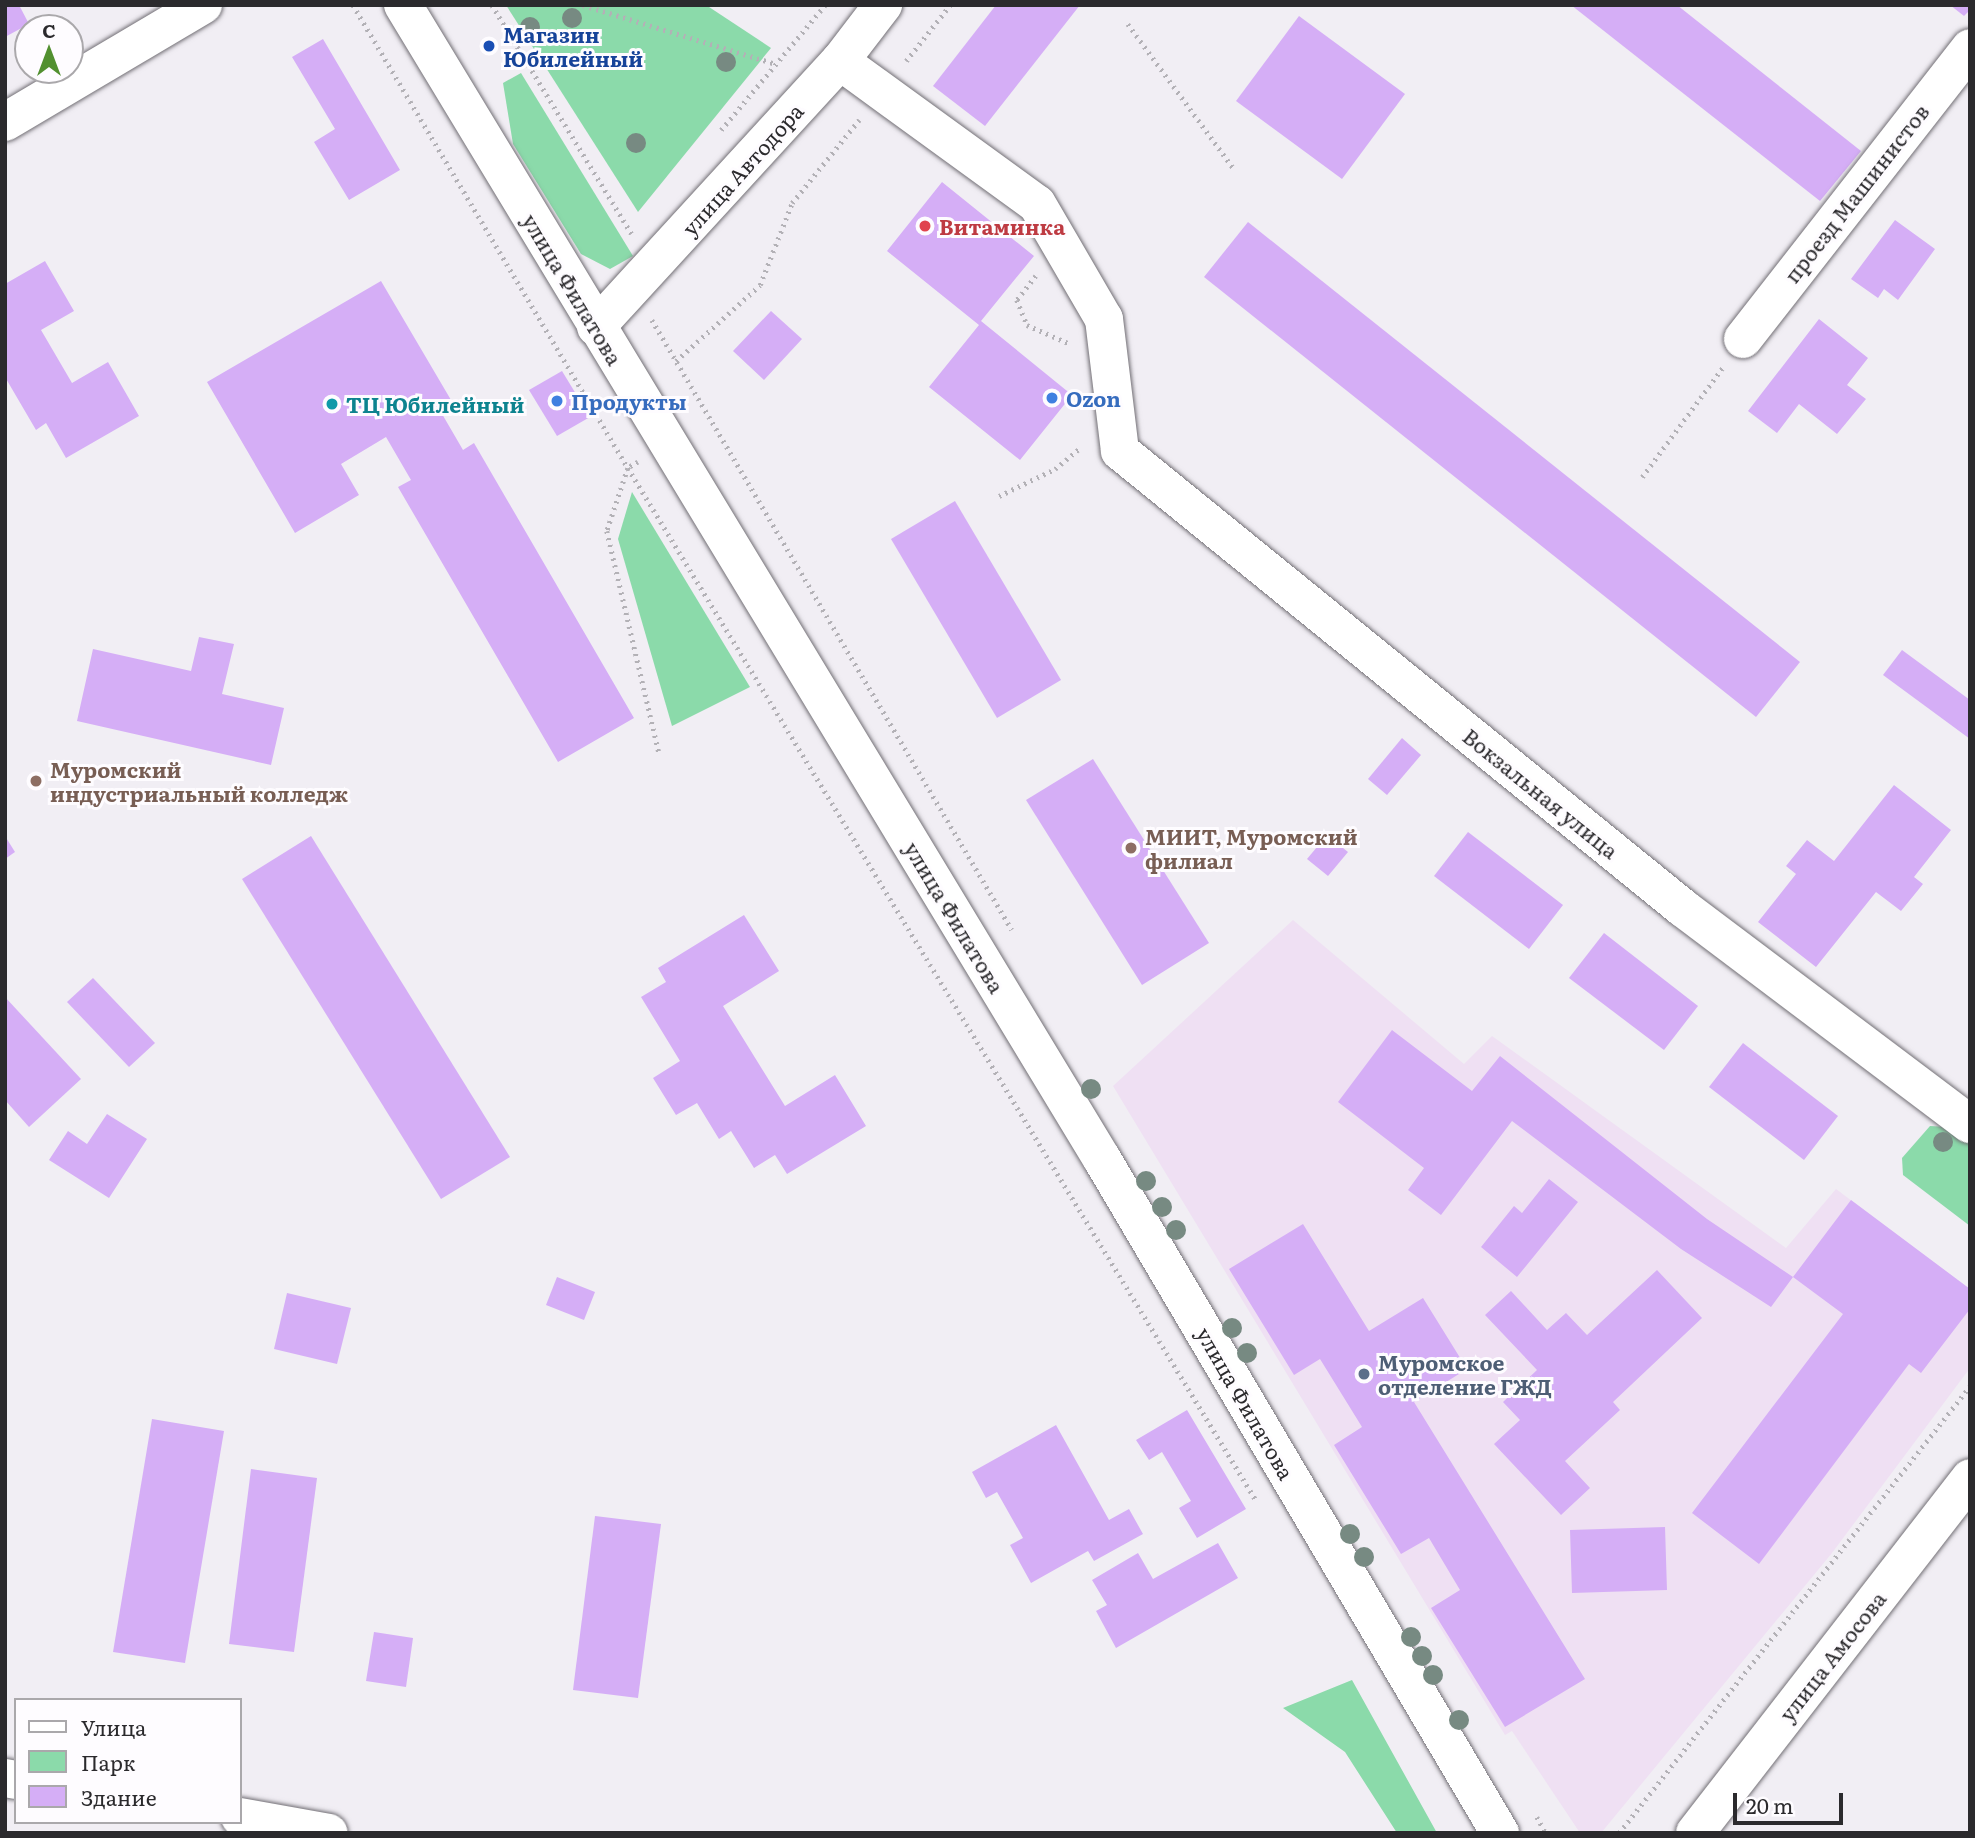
<!DOCTYPE html>
<html>
<head>
<meta charset="utf-8">
<style>
	body { margin:0 }
	#map { position:relative; width:1975px; height:1838px; overflow:hidden; background:#f1eef4; font-family:Literata,serif }
	div>[style] { position:absolute }
	.commercial>* { inset:0; background:#efe0f3 }
	.green>* { inset:0; background:#8bdaaa }
	.building>* { inset:0; background:#d5aef6 }
	.path>* { height:4.5px; margin-top:-2.25px; transform-origin:0; background:repeating-linear-gradient(90deg,#b3b1b6 0 2px,transparent 0 7px) }
	.roads { filter:drop-shadow(0 0 2px #726f75) drop-shadow(0 0 2px #726f75) }
	.minor>* { height:38px; margin:-19px; padding:0 19px; transform-origin:19px; border-radius:19px; background:#fff }
	.trees>* { width:20px; height:20px; margin:-10px; border-radius:50%; background:#778a82 }
	.dots>* { width:19px; height:19px; translate:-50% -50%; box-sizing:border-box; border:4px solid #fefcff; border-radius:50% }
	span { translate:-50% -50%; white-space:nowrap; text-align:center; line-height:1.15; -webkit-text-stroke:6px #fefcff; paint-order:stroke }
	.transit-label { font-size:21px; color:#164399; font-weight:700 }
	.left { translate:0 -50%; text-align:left }
	.street-label { font-size:21px; color:#2b2a2d }
	.health-label { font-size:21px; color:#be3a42; font-weight:700 }
	.shop-label { font-size:21px; color:#366cbe; font-weight:700 }
	.culture-label { font-size:21px; color:#0d838f; font-weight:700 }
	.education-label { font-size:21px; color:#785e54; font-weight:700 }
	.service-label { font-size:21px; color:#4e5e75; font-weight:700 }
	.frame { position:absolute; inset:0; border:7px solid #2b2a2d; pointer-events:none }
	.legend { position:absolute; left:14px; top:1698px; width:228px; height:126px; box-sizing:border-box; background:#fefcff; border:2px solid #aaa8ab; margin:0; padding:9px 12px; list-style:none; font-size:21px; color:#2b2a2d }
	.legend li { display:flex; align-items:center; gap:14px; height:35px }
	.legend b { width:35px; border:2px solid #aaa8ab }
	.north { position:absolute; left:14px; top:14px; width:70px; height:70px; box-sizing:border-box; background:#fefcff; border:2px solid #aaa8ab; border-radius:50%; rotate:0deg; font-size:19px; font-weight:700; line-height:28px; text-align:center; color:#2b2a2d }
	.north::after { content:''; display:block; margin:auto; width:24px; height:32px; background:#529030; clip-path:polygon(50% 0,100% 100%,50% 72%,0 100%) }
	.scale { position:absolute; left:1733px; top:1793px; width:110px; height:32px; box-sizing:border-box; border:4px solid #2b2a2d; border-top:0; padding-left:9px; font-size:21px; line-height:24px; white-space:nowrap; color:#2b2a2d; -webkit-text-stroke:5px #fefcff; paint-order:stroke }
</style>
</head>
<body>
<div id="map">
	<div class="commercial">
		<i style="clip-path:polygon(1293px 920px,1464px 1064px,1492px 1036px,1786px 1248px,1836px 1189px,1970px 1289px,1970px 1368px,1832px 1553px,1601px 1833px,1580px 1833px,1512px 1731px,1505px 1735px,1113px 1086px)"></i>
	</div>
	<div class="green">
		<i style="clip-path:polygon(506px 5px,706px 5px,771px 48px,638px 212px)"></i>
		<i style="clip-path:polygon(521px 73px,633px 256px,610px 269px,581px 254px,513px 144px,503px 83px)"></i>
		<i style="clip-path:polygon(632px 492px,750px 687px,672px 726px,618px 539px)"></i>
		<i style="clip-path:polygon(1930px 1126px,1947px 1127px,1970px 1144px,1970px 1226px,1903px 1175px,1902px 1158px)"></i>
		<i style="clip-path:polygon(1352px 1680px,1437px 1833px,1397px 1833px,1345px 1752px,1283px 1708px)"></i>
	</div>
	<div class="building">
		<i style="clip-path:polygon(5px 5px,19px 5px,29px 24px,5px 37px)"></i>
		<i style="clip-path:polygon(996px 5px,1080px 5px,985px 126px,933px 86px)"></i>
		<i style="clip-path:polygon(1571px 5px,1677px 5px,1861px 151px,1820px 201px)"></i>
		<i style="clip-path:polygon(1950px 5px,1970px 5px,1970px 10px,1964px 16px)"></i>
		<i style="clip-path:polygon(1299px 16px,1405px 94px,1342px 179px,1236px 101px)"></i>
		<i style="clip-path:polygon(323px 39px,400px 170px,349px 200px,314px 142px,335px 129px,292px 57px)"></i>
		<i style="clip-path:polygon(942px 182px,1034px 256px,981px 321px,1072px 395px,1020px 460px,929px 387px,979px 325px,887px 251px)"></i>
		<i style="clip-path:polygon(1895px 220px,1935px 249px,1898px 300px,1884px 289px,1878px 298px,1851px 279px)"></i>
		<i style="clip-path:polygon(1248px 222px,1800px 662px,1756px 717px,1204px 277px)"></i>
		<i style="clip-path:polygon(45px 261px,74px 311px,41px 330px,72px 383px,108px 362px,139px 416px,66px 458px,46px 423px,36px 430px,5px 377px,5px 284px)"></i>
		<i style="clip-path:polygon(381px 281px,451px 400px,438px 407px,463px 450px,474px 443px,634px 718px,558px 762px,398px 487px,411px 480px,386px 437px,341px 464px,359px 495px,295px 533px,207px 382px)"></i>
		<i style="clip-path:polygon(771px 311px,802px 339px,764px 380px,733px 351px)"></i>
		<i style="clip-path:polygon(1819px 319px,1868px 358px,1847px 385px,1866px 399px,1837px 434px,1799px 404px,1777px 433px,1748px 411px)"></i>
		<i style="clip-path:polygon(562px 371px,590px 417px,557px 436px,529px 390px)"></i>
		<i style="clip-path:polygon(955px 501px,1061px 680px,997px 718px,891px 539px)"></i>
		<i style="clip-path:polygon(199px 637px,234px 644px,222px 694px,284px 708px,271px 765px,77px 721px,93px 649px,191px 671px)"></i>
		<i style="clip-path:polygon(1902px 650px,1970px 700px,1970px 739px,1883px 675px)"></i>
		<i style="clip-path:polygon(1402px 738px,1421px 755px,1387px 795px,1368px 779px)"></i>
		<i style="clip-path:polygon(1093px 759px,1209px 943px,1142px 985px,1026px 800px)"></i>
		<i style="clip-path:polygon(1894px 785px,1951px 830px,1914px 877px,1923px 884px,1901px 911px,1876px 892px,1816px 967px,1758px 922px,1796px 874px,1786px 866px,1807px 840px,1834px 861px)"></i>
		<i style="clip-path:polygon(1468px 832px,1563px 905px,1529px 949px,1434px 876px)"></i>
		<i style="clip-path:polygon(1327px 835px,1348px 852px,1328px 876px,1307px 859px)"></i>
		<i style="clip-path:polygon(5px 836px,15px 852px,5px 859px)"></i>
		<i style="clip-path:polygon(311px 836px,510px 1157px,441px 1199px,242px 879px)"></i>
		<i style="clip-path:polygon(744px 915px,779px 971px,723px 1006px,785px 1106px,835px 1075px,866px 1126px,787px 1174px,775px 1155px,754px 1168px,731px 1131px,719px 1139px,697px 1103px,676px 1115px,653px 1078px,680px 1061px,641px 997px,666px 982px,658px 968px)"></i>
		<i style="clip-path:polygon(1604px 933px,1698px 1006px,1664px 1050px,1569px 978px)"></i>
		<i style="clip-path:polygon(93px 978px,155px 1043px,129px 1067px,67px 1002px)"></i>
		<i style="clip-path:polygon(5px 997px,81px 1079px,29px 1127px,5px 1100px)"></i>
		<i style="clip-path:polygon(1392px 1030px,1472px 1091px,1500px 1056px,1707px 1219px,1793px 1277px,1771px 1307px,1681px 1249px,1512px 1121px,1441px 1215px,1408px 1190px,1424px 1168px,1338px 1102px)"></i>
		<i style="clip-path:polygon(1743px 1043px,1838px 1116px,1804px 1160px,1709px 1087px)"></i>
		<i style="clip-path:polygon(107px 1114px,147px 1139px,109px 1198px,49px 1160px,68px 1131px,87px 1144px)"></i>
		<i style="clip-path:polygon(1549px 1179px,1578px 1202px,1517px 1277px,1481px 1247px,1514px 1206px,1522px 1213px)"></i>
		<i style="clip-path:polygon(1851px 1200px,1970px 1289px,1970px 1309px,1921px 1373px,1909px 1364px,1759px 1564px,1692px 1513px,1843px 1314px,1793px 1277px)"></i>
		<i style="clip-path:polygon(1303px 1224px,1369px 1331px,1423px 1298px,1467px 1369px,1414px 1402px,1585px 1679px,1505px 1727px,1431px 1608px,1460px 1590px,1429px 1538px,1401px 1554px,1334px 1445px,1362px 1427px,1320px 1359px,1294px 1375px,1229px 1269px)"></i>
		<i style="clip-path:polygon(1657px 1270px,1702px 1318px,1613px 1402px,1620px 1410px,1565px 1461px,1590px 1488px,1561px 1515px,1494px 1444px,1520px 1420px,1503px 1402px,1537px 1370px,1485px 1315px,1511px 1291px,1547px 1330px,1566px 1313px,1587px 1335px)"></i>
		<i style="clip-path:polygon(557px 1277px,595px 1292px,584px 1320px,546px 1305px)"></i>
		<i style="clip-path:polygon(287px 1293px,351px 1308px,337px 1364px,274px 1349px)"></i>
		<i style="clip-path:polygon(1187px 1410px,1246px 1509px,1197px 1538px,1179px 1508px,1191px 1501px,1162px 1452px,1149px 1460px,1136px 1440px)"></i>
		<i style="clip-path:polygon(152px 1419px,224px 1431px,185px 1663px,113px 1652px)"></i>
		<i style="clip-path:polygon(1056px 1425px,1109px 1520px,1129px 1509px,1143px 1534px,1094px 1561px,1088px 1551px,1031px 1583px,1010px 1545px,1023px 1538px,997px 1492px,986px 1498px,972px 1472px)"></i>
		<i style="clip-path:polygon(251px 1469px,317px 1478px,294px 1652px,229px 1644px)"></i>
		<i style="clip-path:polygon(595px 1516px,661px 1524px,638px 1698px,573px 1690px)"></i>
		<i style="clip-path:polygon(1665px 1527px,1667px 1590px,1572px 1593px,1570px 1530px)"></i>
		<i style="clip-path:polygon(1218px 1543px,1238px 1578px,1116px 1648px,1096px 1611px,1107px 1605px,1092px 1580px,1138px 1553px,1153px 1579px)"></i>
		<i style="clip-path:polygon(374px 1632px,413px 1638px,406px 1687px,366px 1681px)"></i>
	</div>
	<div class="path">
		<i style="left:353px;top:5px;width:539px;rotate:59.29deg"></i>
		<i style="left:628px;top:468px;width:66px;rotate:108.4deg"></i>
		<i style="left:607px;top:531px;width:228px;rotate:76.8deg"></i>
		<i style="left:492px;top:5px;width:268px;rotate:58.6deg"></i>
		<i style="left:583px;top:5px;width:202px;rotate:17deg"></i>
		<i style="left:1128px;top:24px;width:181px;rotate:53.8deg"></i>
		<i style="left:906px;top:61px;width:71px;rotate:-51.8deg"></i>
		<i style="left:721px;top:130px;width:163px;rotate:-50.2deg"></i>
		<i style="left:1036px;top:276px;width:31px;rotate:128deg"></i>
		<i style="left:1017px;top:300px;width:27px;rotate:68deg"></i>
		<i style="left:1027px;top:325px;width:45px;rotate:23.7deg"></i>
		<i style="left:652px;top:320px;width:708px;rotate:59.45deg"></i>
		<i style="left:676px;top:361px;width:113px;rotate:-42.1deg"></i>
		<i style="left:760px;top:285px;width:88px;rotate:-68.7deg"></i>
		<i style="left:792px;top:203px;width:107px;rotate:-51.1deg"></i>
		<i style="left:638px;top:462px;width:12px;rotate:149deg"></i>
		<i style="left:628px;top:468px;width:1208px;rotate:58.68deg"></i>
		<i style="left:1642px;top:477px;width:137px;rotate:-53.6deg"></i>
		<i style="left:999px;top:496px;width:62px;rotate:-25.7deg"></i>
		<i style="left:1055px;top:469px;width:34px;rotate:-40deg"></i>
		<i style="left:1537px;top:1817px;width:18px;rotate:61deg"></i>
		<i style="left:1619px;top:1833px;width:568px;rotate:-51.86deg"></i>
	</div>
	<div class="roads">
		<div class="minor">
			<i style="left:403px;top:5px;width:1349px;rotate:58.8deg"></i>
			<i style="left:1102px;top:1159px;width:783px;rotate:59.44deg"></i>
			<i style="left:840px;top:61px;width:243px;rotate:36deg"></i>
			<i style="left:1037px;top:204px;width:133px;rotate:59.8deg"></i>
			<i style="left:1104px;top:319px;width:133px;rotate:83.1deg"></i>
			<i style="left:1120px;top:451px;width:725px;rotate:39.07deg"></i>
			<i style="left:1683px;top:908px;width:359px;rotate:37deg"></i>
			<i style="left:5px;top:122px;width:230px;rotate:-30.6deg"></i>
			<i style="left:596px;top:327px;width:361px;rotate:-47.5deg"></i>
			<i style="left:840px;top:61px;width:71px;rotate:-52.5deg"></i>
			<i style="left:1743px;top:339px;width:369px;rotate:-52deg"></i>
			<i style="left:5px;top:1778px;width:11px;rotate:10deg"></i>
			<i style="left:240px;top:1817px;width:90px;rotate:10.2deg"></i>
			<i style="left:1695px;top:1833px;width:449px;rotate:-52.2deg"></i>
		</div>
	</div>
	<div class="trees">
		<i style="left:572px;top:18px"></i>
		<i style="left:530px;top:27px"></i>
		<i style="left:726px;top:62px"></i>
		<i style="left:636px;top:143px"></i>
		<i style="left:1091px;top:1089px"></i>
		<i style="left:1943px;top:1142px"></i>
		<i style="left:1146px;top:1181px"></i>
		<i style="left:1162px;top:1207px"></i>
		<i style="left:1176px;top:1230px"></i>
		<i style="left:1232px;top:1328px"></i>
		<i style="left:1247px;top:1353px"></i>
		<i style="left:1350px;top:1534px"></i>
		<i style="left:1364px;top:1557px"></i>
		<i style="left:1411px;top:1637px"></i>
		<i style="left:1422px;top:1656px"></i>
		<i style="left:1433px;top:1675px"></i>
		<i style="left:1459px;top:1720px"></i>
	</div>
	<div class="dots">
		<i style="left:489px;top:46px;background:#1a4fb4"></i>
		<i style="left:925px;top:226px;background:#e0444e"></i>
		<i style="left:1052px;top:398px;background:#3f7fe0"></i>
		<i style="left:557px;top:401px;background:#3f7fe0"></i>
		<i style="left:332px;top:404px;background:#0f9aa8"></i>
		<i style="left:36px;top:781px;background:#8d6e63"></i>
		<i style="left:1131px;top:848px;background:#8d6e63"></i>
		<i style="left:1364px;top:1374px;background:#5c6f8a"></i>
	</div>
	<div class="transit-label">
		<span class="left" style="left:503px;top:46px">Магазин<br>Юбилейный</span>
	</div>
	<div class="street-label">
		<span style="left:742px;top:169px;rotate:-48deg">улица Автодора</span>
		<span style="left:1856px;top:193px;rotate:-52deg">проезд Машинистов</span>
		<span style="left:573px;top:289px;rotate:59deg">улица Филатова</span>
		<span style="left:1541px;top:793px;rotate:39deg">Вокзальная улица</span>
		<span style="left:955px;top:917px;rotate:59deg">улица Филатова</span>
		<span style="left:1246px;top:1403px;rotate:60deg">улица Филатова</span>
		<span style="left:1832px;top:1656px;rotate:-52deg">улица Амосова</span>
	</div>
	<div class="health-label">
		<span class="left" style="left:939px;top:226px">Витаминка</span>
	</div>
	<div class="shop-label">
		<span class="left" style="left:1066px;top:398px">Ozon</span>
		<span class="left" style="left:571px;top:401px">Продукты</span>
	</div>
	<div class="culture-label">
		<span class="left" style="left:346px;top:404px">ТЦ Юбилейный</span>
	</div>
	<div class="education-label">
		<span class="left" style="left:50px;top:781px">Муромский<br>индустриальный колледж</span>
		<span class="left" style="left:1145px;top:848px">МИИТ, Муромский<br>филиал</span>
	</div>
	<div class="service-label">
		<span class="left" style="left:1378px;top:1374px">Муромское<br>отделение ГЖД</span>
	</div>
	<div class="frame"></div>
	<ul class="legend">
	<li><b style="height:9px;background:#fff"></b>Улица</li>
	<li><b style="height:19px;background:#8bdaaa"></b>Парк</li>
	<li><b style="height:19px;background:#d5aef6"></b>Здание</li>
	</ul>
	<div class="north">С</div>
	<div class="scale">20 m</div>
</div>
</body>
</html>
